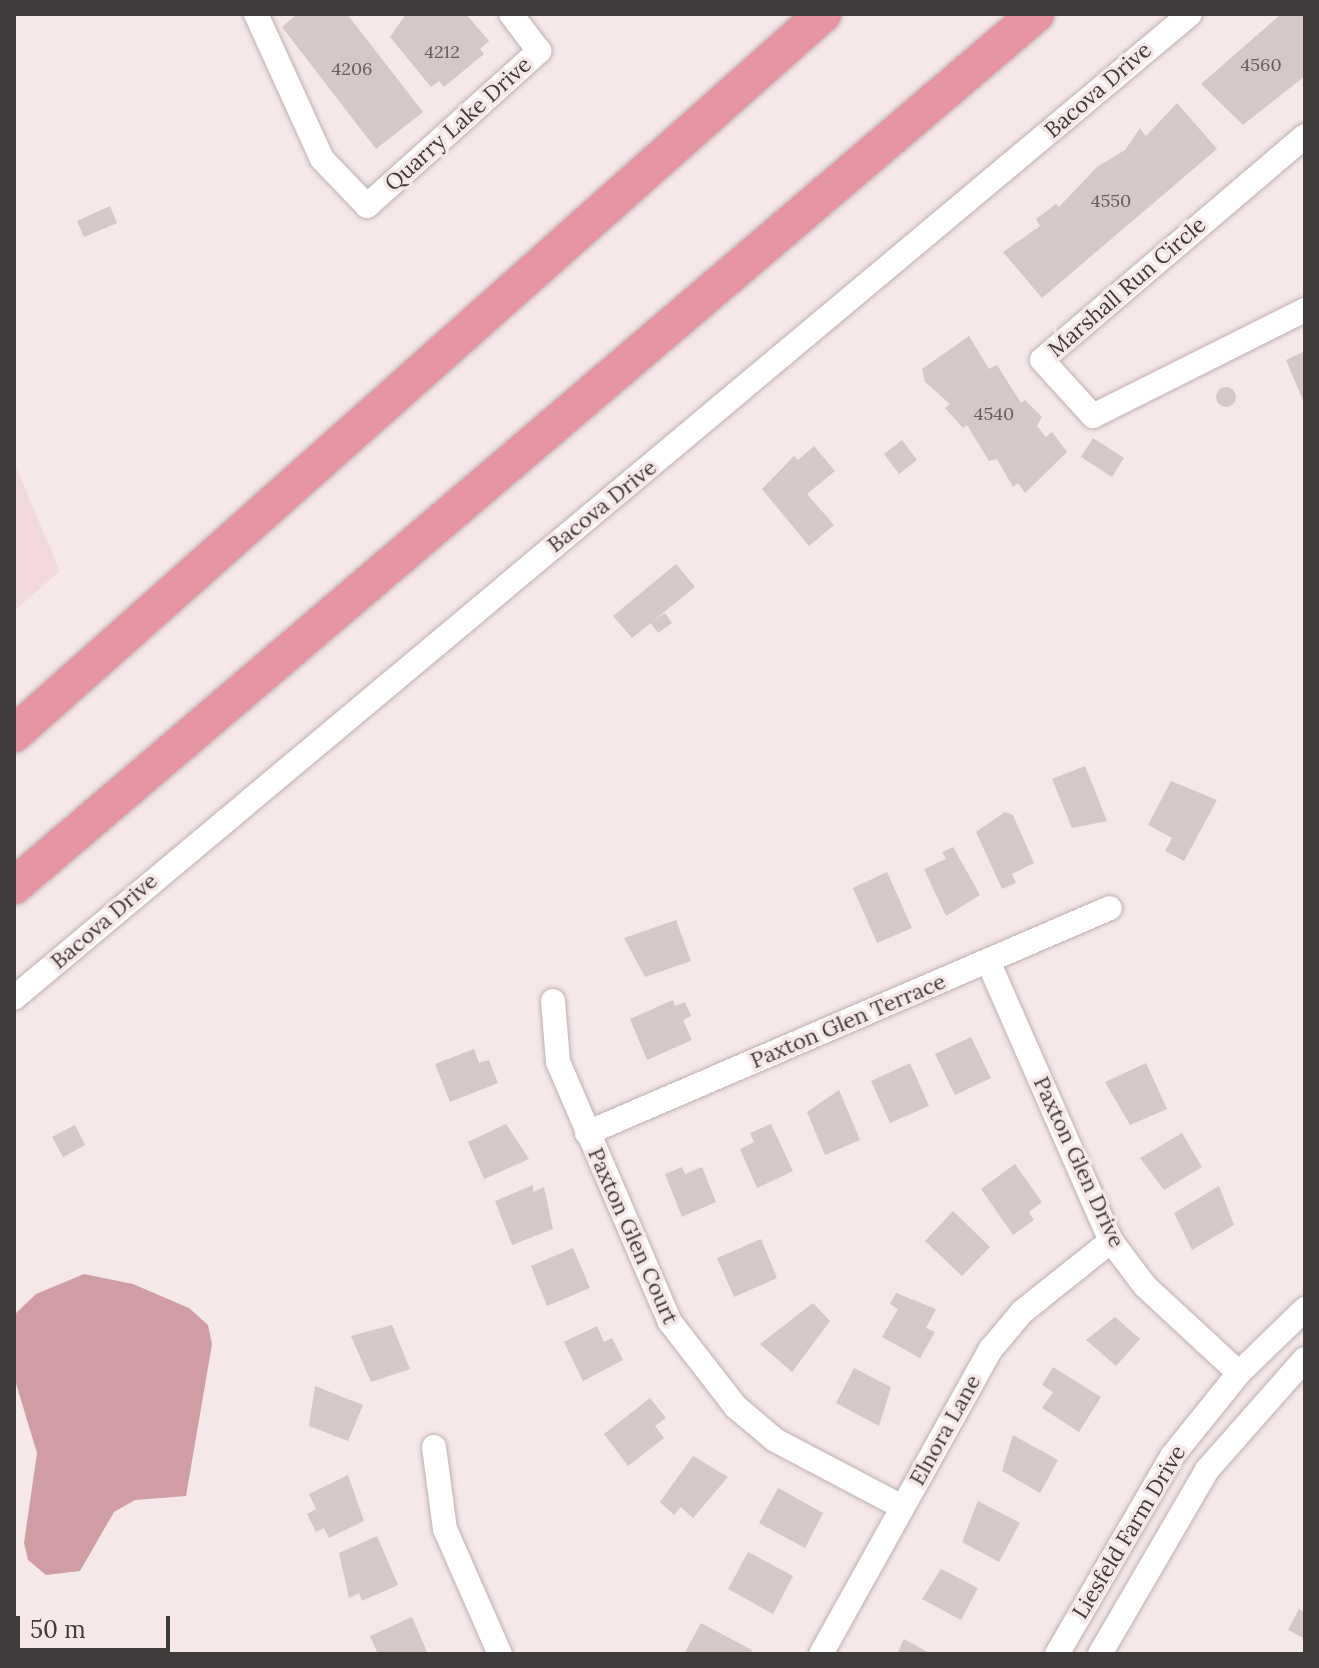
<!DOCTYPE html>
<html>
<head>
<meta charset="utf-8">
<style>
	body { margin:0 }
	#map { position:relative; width:1319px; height:1668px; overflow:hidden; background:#f6e7e8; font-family:Lora,serif }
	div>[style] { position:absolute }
	.built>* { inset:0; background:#f1d9dc }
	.water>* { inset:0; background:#d19da5 }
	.building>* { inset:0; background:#d6c7c9 }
	.round { border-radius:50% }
	.roads { filter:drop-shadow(0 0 2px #beb0b2) drop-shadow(0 0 2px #beb0b2) }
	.minor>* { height:24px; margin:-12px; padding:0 12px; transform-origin:12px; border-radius:12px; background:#fff }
	.highway>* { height:36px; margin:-18px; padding:0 18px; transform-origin:18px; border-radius:18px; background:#e794a2 }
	span { translate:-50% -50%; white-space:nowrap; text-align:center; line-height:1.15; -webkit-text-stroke:7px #f6e7e8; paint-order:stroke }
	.number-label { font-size:18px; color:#665e5e }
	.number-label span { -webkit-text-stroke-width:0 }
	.street-label { font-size:22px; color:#403b3b }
	.frame { position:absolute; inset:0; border:16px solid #403b3b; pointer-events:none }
	.scale { position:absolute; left:16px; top:1616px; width:154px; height:36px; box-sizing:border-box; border:4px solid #403b3b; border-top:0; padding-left:10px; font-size:24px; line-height:28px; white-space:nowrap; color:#403b3b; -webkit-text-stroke:6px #f6e7e8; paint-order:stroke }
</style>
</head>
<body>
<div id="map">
	<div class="built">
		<i style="clip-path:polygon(14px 463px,60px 571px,14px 611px)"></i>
	</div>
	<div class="water">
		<i style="clip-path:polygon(84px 1274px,133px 1284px,189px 1308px,208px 1325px,212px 1344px,186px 1496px,135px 1500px,114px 1512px,80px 1571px,46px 1575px,28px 1560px,24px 1543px,37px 1453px,14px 1377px,14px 1315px,36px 1294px)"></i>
	</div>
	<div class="building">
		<i style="clip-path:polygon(297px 14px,347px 14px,423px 112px,376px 149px,282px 27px)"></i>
		<i style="clip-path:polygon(406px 14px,466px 14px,489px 41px,480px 49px,484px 54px,444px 87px,439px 81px,431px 87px,390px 37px)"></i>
		<i style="clip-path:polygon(1281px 14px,1305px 14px,1305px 76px,1243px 125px,1201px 84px)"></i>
		<i style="clip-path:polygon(1177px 103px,1217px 149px,1042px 298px,1003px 252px,1040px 226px,1036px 219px,1056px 204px,1059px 207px,1097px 167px,1125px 150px,1140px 128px,1146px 136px)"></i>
		<i style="clip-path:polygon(110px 206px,117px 223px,84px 237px,77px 221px)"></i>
		<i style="clip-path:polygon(969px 336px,989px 369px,997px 365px,1021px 403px,1025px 400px,1042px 417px,1037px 426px,1046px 437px,1052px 432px,1067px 452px,1025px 493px,1018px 483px,1013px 487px,997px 459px,989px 461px,967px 425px,963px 428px,945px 408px,950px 404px,925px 382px,922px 369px)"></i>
		<i style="clip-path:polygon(1305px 351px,1305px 405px,1286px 360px)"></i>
		<i class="round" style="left:1216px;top:387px;width:20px;height:20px"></i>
		<i style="clip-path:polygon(1093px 438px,1124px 458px,1112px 477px,1081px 457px)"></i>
		<i style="clip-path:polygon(902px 440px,917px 460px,899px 474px,884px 454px)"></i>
		<i style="clip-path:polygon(814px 446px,835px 471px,807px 494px,834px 525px,809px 546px,762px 489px,794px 456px,798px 460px)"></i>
		<i style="clip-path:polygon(676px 564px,695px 587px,653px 621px,665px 613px,672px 623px,658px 633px,651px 623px,632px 638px,613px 616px)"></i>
		<i style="clip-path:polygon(1085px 766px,1107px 821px,1072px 828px,1052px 779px)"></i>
		<i style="clip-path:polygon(1171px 781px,1217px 800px,1184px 861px,1165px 851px,1172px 838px,1148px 825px)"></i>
		<i style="clip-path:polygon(1005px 812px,1013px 815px,1034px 863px,1012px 874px,1016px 883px,1002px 889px,976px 832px)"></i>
		<i style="clip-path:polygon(953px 847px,980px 895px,946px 916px,924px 869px,946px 859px,942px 852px)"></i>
		<i style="clip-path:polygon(887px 872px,912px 928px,877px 943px,853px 888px)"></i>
		<i style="clip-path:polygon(676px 920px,691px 961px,645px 977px,624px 938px)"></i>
		<i style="clip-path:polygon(673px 1000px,675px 1006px,685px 1002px,691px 1016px,683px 1020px,692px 1040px,647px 1060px,630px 1019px)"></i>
		<i style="clip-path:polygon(971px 1037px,991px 1078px,955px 1095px,935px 1054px)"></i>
		<i style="clip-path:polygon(474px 1049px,479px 1063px,489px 1060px,498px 1083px,450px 1102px,435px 1064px)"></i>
		<i style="clip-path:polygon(910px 1063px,929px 1106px,890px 1123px,871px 1081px)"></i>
		<i style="clip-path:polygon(1146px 1063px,1167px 1109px,1130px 1125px,1105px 1082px)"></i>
		<i style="clip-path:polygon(839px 1090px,860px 1140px,825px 1155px,807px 1112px)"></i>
		<i style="clip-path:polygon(506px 1124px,529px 1159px,484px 1179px,468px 1142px)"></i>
		<i style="clip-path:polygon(771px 1124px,793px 1171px,757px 1188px,740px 1149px,754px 1142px,750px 1133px)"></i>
		<i style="clip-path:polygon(75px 1125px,85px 1145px,63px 1157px,52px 1137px)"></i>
		<i style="clip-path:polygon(1182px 1133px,1202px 1167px,1164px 1190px,1140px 1158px)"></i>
		<i style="clip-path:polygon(1015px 1164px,1042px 1202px,1029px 1212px,1034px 1220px,1013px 1235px,981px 1189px)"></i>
		<i style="clip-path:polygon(682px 1167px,685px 1174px,702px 1167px,716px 1202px,682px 1217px,665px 1174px)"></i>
		<i style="clip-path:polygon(533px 1185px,533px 1192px,544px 1187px,553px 1229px,512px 1245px,495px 1201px)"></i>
		<i style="clip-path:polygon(1219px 1186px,1234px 1225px,1192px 1250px,1174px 1213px)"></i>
		<i style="clip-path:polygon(953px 1211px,990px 1247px,962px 1276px,925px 1241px)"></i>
		<i style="clip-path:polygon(761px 1239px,777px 1278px,734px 1297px,717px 1258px)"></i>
		<i style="clip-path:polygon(573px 1248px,590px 1288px,547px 1306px,531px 1266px)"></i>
		<i style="clip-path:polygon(896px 1293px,936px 1309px,926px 1328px,935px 1332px,920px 1358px,882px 1337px,898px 1309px,890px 1304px)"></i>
		<i style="clip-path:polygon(813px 1303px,830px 1321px,792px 1372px,760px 1344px)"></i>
		<i style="clip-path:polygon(1115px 1317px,1140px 1339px,1116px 1366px,1086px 1340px)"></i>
		<i style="clip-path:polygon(392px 1325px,410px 1369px,371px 1382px,351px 1336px)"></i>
		<i style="clip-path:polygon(597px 1326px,604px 1342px,612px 1338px,623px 1360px,583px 1381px,564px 1342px)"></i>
		<i style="clip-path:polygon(1053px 1367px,1101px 1397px,1079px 1432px,1042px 1408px,1053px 1392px,1042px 1385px)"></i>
		<i style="clip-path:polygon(854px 1368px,891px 1387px,879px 1426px,836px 1403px)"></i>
		<i style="clip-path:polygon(315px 1386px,363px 1405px,348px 1441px,309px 1426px)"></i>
		<i style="clip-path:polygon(650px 1398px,666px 1418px,655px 1426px,664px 1438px,628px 1466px,604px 1434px)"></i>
		<i style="clip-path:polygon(1013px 1435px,1058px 1460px,1040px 1493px,1002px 1471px)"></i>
		<i style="clip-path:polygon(693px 1456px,728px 1477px,693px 1518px,681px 1507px,674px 1515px,660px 1502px)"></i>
		<i style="clip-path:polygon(348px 1475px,364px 1521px,329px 1538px,324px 1528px,316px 1532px,307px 1514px,316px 1509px,309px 1494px)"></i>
		<i style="clip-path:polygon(778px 1488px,823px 1513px,805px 1548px,759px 1523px)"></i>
		<i style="clip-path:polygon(978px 1501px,1020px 1523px,999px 1562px,962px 1542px)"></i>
		<i style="clip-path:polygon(377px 1536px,398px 1585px,362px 1601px,359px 1593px,349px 1598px,339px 1553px)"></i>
		<i style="clip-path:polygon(748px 1552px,793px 1576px,773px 1614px,728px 1589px)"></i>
		<i style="clip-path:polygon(941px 1569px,978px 1588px,961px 1620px,922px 1599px)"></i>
		<i style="clip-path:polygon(1299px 1609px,1305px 1613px,1305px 1639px,1288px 1630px)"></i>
		<i style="clip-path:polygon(412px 1617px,428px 1654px,378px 1654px,370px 1636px)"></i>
		<i style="clip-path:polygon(701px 1623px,752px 1650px,750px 1654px,684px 1654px)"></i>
		<i style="clip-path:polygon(904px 1639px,931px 1654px,897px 1654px)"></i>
	</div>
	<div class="roads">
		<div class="minor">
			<i style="left:256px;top:14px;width:159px;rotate:65.5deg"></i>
			<i style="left:322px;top:159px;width:65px;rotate:46.2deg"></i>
			<i style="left:367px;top:206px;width:232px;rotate:-42deg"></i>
			<i style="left:539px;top:51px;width:46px;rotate:-127.1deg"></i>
			<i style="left:1305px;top:136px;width:345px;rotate:139.6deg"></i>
			<i style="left:1042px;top:360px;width:76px;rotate:47.7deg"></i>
			<i style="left:1093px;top:416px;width:237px;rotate:-26.6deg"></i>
			<i style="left:988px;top:961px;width:306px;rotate:66.3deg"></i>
			<i style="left:1111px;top:1241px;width:56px;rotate:52.9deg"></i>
			<i style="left:1145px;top:1286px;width:128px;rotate:42.8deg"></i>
			<i style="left:14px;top:998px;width:1533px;rotate:-39.92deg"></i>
			<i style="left:553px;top:1001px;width:61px;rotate:85.3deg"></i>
			<i style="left:558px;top:1062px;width:283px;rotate:66.7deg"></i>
			<i style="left:670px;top:1322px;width:108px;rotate:52.2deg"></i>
			<i style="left:736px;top:1407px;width:51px;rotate:40.2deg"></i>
			<i style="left:775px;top:1440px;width:144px;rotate:27.8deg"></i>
			<i style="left:587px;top:1133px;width:569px;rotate:-23.28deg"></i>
			<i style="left:434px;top:1447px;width:83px;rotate:82.4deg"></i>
			<i style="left:445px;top:1529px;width:137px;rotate:66.3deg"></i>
			<i style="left:821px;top:1654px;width:349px;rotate:-60.9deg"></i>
			<i style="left:991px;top:1349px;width:48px;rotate:-50deg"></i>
			<i style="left:1022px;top:1312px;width:114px;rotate:-38.6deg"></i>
			<i style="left:1057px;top:1654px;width:230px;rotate:-59.8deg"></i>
			<i style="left:1173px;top:1455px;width:105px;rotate:-51.2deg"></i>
			<i style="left:1239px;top:1373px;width:92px;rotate:-44.1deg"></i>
			<i style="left:1100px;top:1654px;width:213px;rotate:-59.8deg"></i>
			<i style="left:1207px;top:1470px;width:148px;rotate:-48.6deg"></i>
		</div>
		<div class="highway">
			<i style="left:14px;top:734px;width:1083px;rotate:-41.67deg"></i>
			<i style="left:14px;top:886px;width:1343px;rotate:-40.47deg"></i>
		</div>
	</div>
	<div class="number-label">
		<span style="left:442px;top:52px">4212</span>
		<span style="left:1261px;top:65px">4560</span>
		<span style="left:352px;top:69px">4206</span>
		<span style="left:1111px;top:201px">4550</span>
		<span style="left:994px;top:414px">4540</span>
	</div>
	<div class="street-label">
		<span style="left:1098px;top:90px;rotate:-41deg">Bacova Drive</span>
		<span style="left:458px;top:124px;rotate:-42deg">Quarry Lake Drive</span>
		<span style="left:1127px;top:287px;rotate:-41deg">Marshall Run Circle</span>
		<span style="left:602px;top:506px;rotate:-39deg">Bacova Drive</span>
		<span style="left:104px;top:921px;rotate:-41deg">Bacova Drive</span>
		<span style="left:848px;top:1021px;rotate:-23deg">Paxton Glen Terrace</span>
		<span style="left:1079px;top:1162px;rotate:65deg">Paxton Glen Drive</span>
		<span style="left:633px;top:1236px;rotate:66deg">Paxton Glen Court</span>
		<span style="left:945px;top:1430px;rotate:-61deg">Elnora Lane</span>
		<span style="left:1129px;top:1532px;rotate:-59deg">Liesfeld Farm Drive</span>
	</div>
	<div class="frame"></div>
	<div class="scale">50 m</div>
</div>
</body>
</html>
